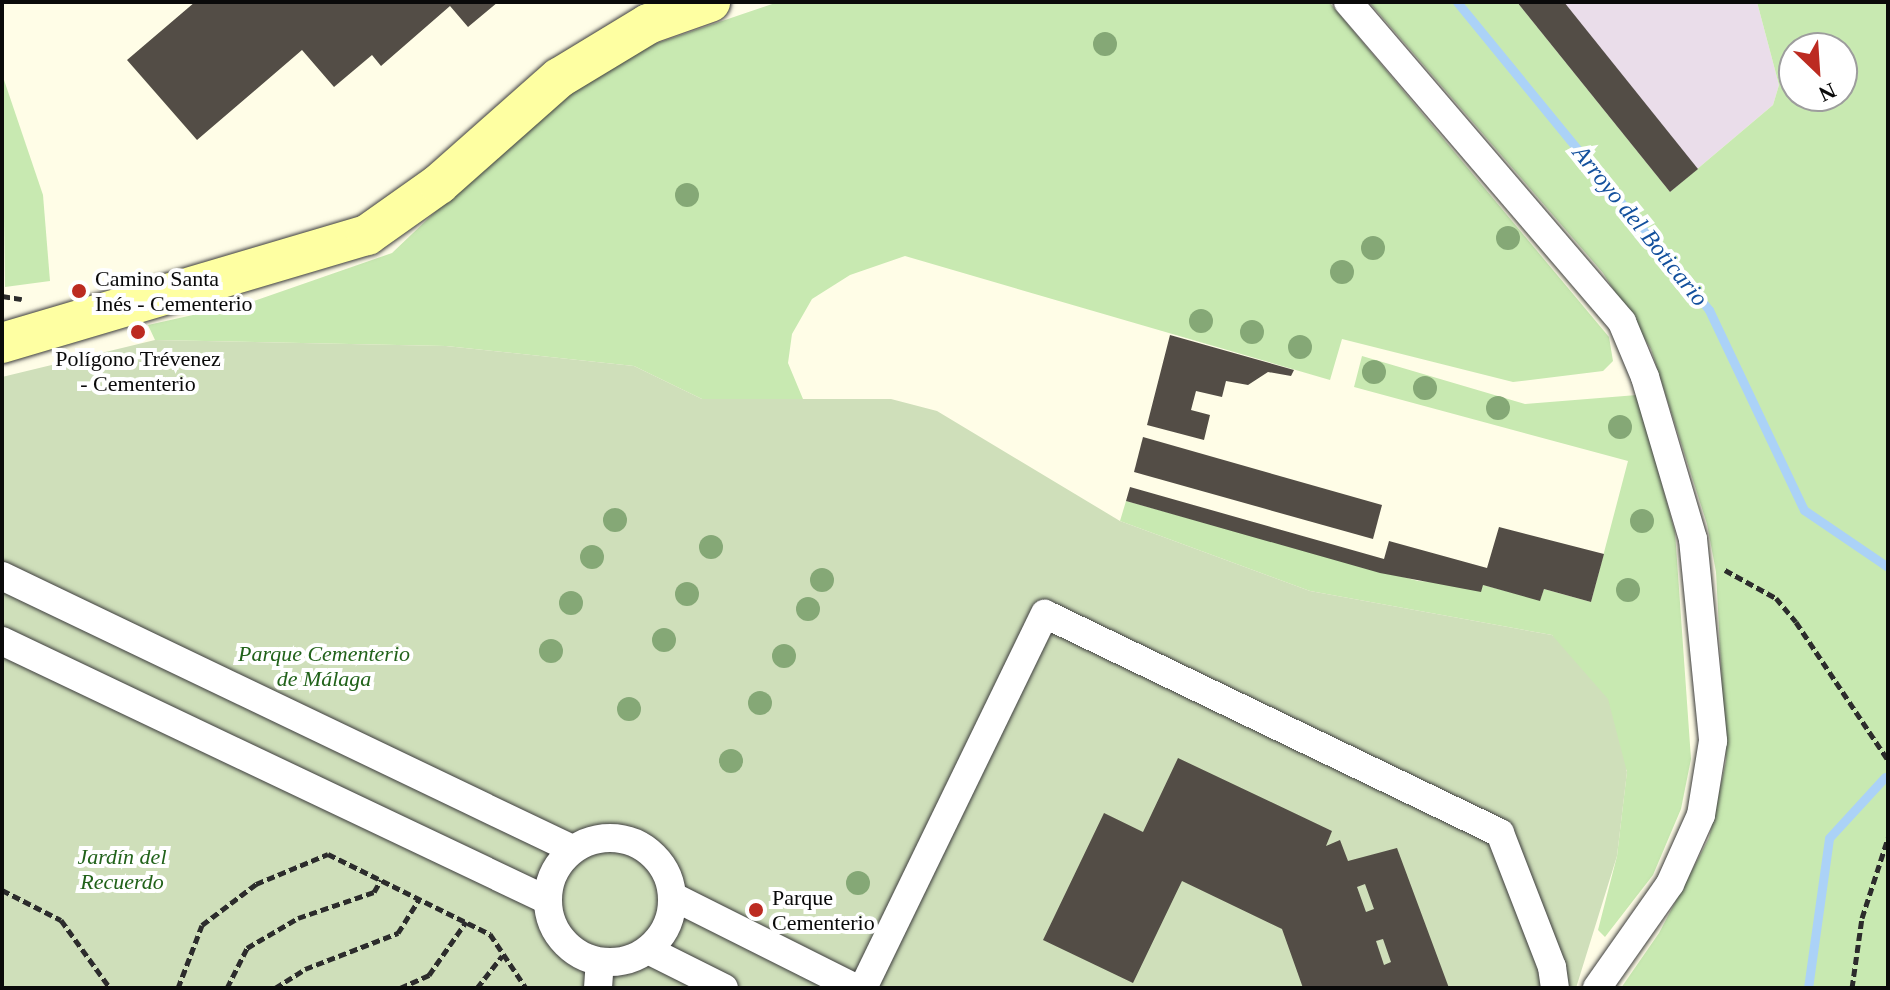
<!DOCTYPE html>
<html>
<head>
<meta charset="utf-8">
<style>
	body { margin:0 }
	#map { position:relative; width:1890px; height:990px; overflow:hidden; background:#fffde7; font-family:Georgia,serif }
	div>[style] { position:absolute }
	.industrial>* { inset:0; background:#eaddea }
	.green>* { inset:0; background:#c8e9b1 }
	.cemetery>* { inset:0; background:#cfdfba }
	.stream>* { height:9px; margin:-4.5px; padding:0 4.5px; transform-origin:4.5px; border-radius:4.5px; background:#abd2f7 }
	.building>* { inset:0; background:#534d46 }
	.path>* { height:5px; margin-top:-2.5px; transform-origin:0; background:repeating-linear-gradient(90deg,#2c2c2c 0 8px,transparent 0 12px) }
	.roads { filter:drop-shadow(0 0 2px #3d3d3d) drop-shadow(0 0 2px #3d3d3d) }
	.street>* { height:28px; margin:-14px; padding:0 14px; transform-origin:14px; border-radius:14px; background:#fff }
	.street>.ring { margin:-14px; padding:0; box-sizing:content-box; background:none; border:28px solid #fff; border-radius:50% }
	.secondary>* { height:40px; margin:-20px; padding:0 20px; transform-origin:20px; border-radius:20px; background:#feffa2 }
	.trees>* { width:24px; height:24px; margin:-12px; border-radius:50%; background:#85a876 }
	.dots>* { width:22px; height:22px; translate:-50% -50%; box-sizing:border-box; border:4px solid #fff; border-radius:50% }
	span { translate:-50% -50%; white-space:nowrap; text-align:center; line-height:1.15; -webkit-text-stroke:8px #fff; paint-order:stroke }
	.poi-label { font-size:22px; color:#0a0a0a }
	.left { translate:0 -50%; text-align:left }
	.park-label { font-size:22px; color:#21621a; font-style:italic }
	.water-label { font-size:24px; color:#13509d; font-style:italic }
	.frame { position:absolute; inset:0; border:4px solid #0a0a0a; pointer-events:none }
	.north { position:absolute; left:1778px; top:32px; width:80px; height:80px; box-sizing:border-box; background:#fff; border:2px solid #9d9d9d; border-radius:50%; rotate:155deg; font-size:22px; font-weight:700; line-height:32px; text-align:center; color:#0a0a0a }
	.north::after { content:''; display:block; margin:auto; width:28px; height:36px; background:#bc2b21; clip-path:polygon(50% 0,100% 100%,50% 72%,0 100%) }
</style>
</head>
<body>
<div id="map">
	<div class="industrial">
		<i style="clip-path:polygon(1517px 2px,1757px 2px,1779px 85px,1773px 105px,1670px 192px)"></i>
	</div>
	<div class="green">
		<i style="clip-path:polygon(778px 2px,1329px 2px,1609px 337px,1613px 361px,1603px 371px,1513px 382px,1342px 339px,1330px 380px,905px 256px,850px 275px,812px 299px,792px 334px,788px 363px,803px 399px,702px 399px,634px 366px,446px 346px,155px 340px,148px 325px,251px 302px,392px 253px,555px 98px,631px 52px)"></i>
		<i style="clip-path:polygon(evenodd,1369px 2px,1517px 2px,1670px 192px,1773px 105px,1779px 85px,1757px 2px,1888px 2px,1888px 988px,1621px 988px,1659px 933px,1709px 838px,1726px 761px,1716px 572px,1707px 524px,1651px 349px,1603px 273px,1369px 2px,1794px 48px,1842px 48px,1842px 96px,1794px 96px,1794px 48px)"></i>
		<i style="clip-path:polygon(2px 74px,43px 195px,50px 281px,5px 287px)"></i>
		<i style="clip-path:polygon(1362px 356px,1525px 404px,1637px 395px,1675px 532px,1691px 759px,1681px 809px,1653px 875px,1605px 937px,1598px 930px,1617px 856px,1627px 771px,1552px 635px,1310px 591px,1120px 521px,1126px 501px,1418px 581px,1483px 585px,1540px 600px,1544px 589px,1591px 602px,1628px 461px,1354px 387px)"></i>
	</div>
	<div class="cemetery">
		<i style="clip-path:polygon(155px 340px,446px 346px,634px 366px,702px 399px,891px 399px,937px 411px,1120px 521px,1310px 591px,1552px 635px,1608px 699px,1627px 772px,1617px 856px,1576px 988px,2px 988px,2px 377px)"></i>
	</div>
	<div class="stream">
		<i style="left:1457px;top:2px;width:398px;rotate:50.7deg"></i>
		<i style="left:1709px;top:310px;width:221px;rotate:64.6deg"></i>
		<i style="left:1804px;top:510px;width:102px;rotate:34.2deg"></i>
		<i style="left:1808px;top:988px;width:151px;rotate:-82deg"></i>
		<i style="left:1829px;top:838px;width:83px;rotate:-47.4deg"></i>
	</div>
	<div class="building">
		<i style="clip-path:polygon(195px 2px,498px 2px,468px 27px,450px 6px,381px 66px,372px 55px,334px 87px,302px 50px,197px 140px,127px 60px)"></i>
		<i style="clip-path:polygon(1517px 2px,1564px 2px,1698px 169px,1670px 192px)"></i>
		<i style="clip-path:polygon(1170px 335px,1294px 370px,1291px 376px,1268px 372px,1248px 385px,1226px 381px,1222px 397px,1196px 391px,1191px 410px,1210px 415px,1204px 440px,1147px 425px)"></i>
		<i style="clip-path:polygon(1143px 437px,1382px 505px,1373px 539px,1134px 472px)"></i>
		<i style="clip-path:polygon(1130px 487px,1384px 559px,1389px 541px,1487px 568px,1499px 527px,1604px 554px,1591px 602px,1544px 589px,1540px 601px,1483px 585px,1481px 592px,1380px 573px,1126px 501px)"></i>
		<i style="clip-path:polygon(evenodd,1178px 758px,1332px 831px,1326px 846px,1340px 840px,1348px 861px,1397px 848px,1449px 988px,1303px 988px,1282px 929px,1182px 881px,1133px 983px,1043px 940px,1104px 813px,1143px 832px,1178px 758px,1365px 884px,1374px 909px,1366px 912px,1357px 887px,1365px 884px,1178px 758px,1383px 939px,1391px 962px,1384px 965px,1376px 941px,1383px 939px)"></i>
	</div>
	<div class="path">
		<i style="left:2px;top:296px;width:20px;rotate:9deg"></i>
		<i style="left:1725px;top:570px;width:58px;rotate:28.8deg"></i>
		<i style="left:1776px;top:598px;width:31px;rotate:50deg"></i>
		<i style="left:1796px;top:622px;width:166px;rotate:56.3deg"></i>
		<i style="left:2px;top:890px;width:66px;rotate:27deg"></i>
		<i style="left:61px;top:920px;width:84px;rotate:54.2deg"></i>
		<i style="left:178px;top:988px;width:67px;rotate:-69.1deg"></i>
		<i style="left:202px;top:925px;width:68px;rotate:-37.2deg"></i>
		<i style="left:256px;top:884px;width:78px;rotate:-22.6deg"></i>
		<i style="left:328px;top:854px;width:181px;rotate:26.3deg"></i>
		<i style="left:490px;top:934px;width:65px;rotate:56.3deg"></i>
		<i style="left:227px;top:988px;width:45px;rotate:-63.4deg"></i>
		<i style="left:247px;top:948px;width:59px;rotate:-30.5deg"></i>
		<i style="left:298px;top:918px;width:80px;rotate:-18.9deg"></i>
		<i style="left:374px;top:892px;width:14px;rotate:-60deg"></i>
		<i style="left:275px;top:988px;width:36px;rotate:-32deg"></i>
		<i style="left:305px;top:969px;width:100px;rotate:-21.2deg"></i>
		<i style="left:398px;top:933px;width:40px;rotate:-58deg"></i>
		<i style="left:400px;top:988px;width:32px;rotate:-24deg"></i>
		<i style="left:429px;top:975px;width:65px;rotate:-55.1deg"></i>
		<i style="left:477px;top:988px;width:41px;rotate:-52deg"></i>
		<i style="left:1852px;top:988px;width:71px;rotate:-81.9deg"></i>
		<i style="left:1862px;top:918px;width:84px;rotate:-72deg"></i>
	</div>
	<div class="roads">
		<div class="street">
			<i style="left:1348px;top:2px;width:421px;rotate:49.4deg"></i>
			<i style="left:1622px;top:322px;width:60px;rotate:67.3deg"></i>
			<i style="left:1645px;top:377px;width:169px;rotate:73.5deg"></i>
			<i style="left:1693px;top:539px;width:203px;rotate:84.3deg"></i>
			<i style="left:1713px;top:741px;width:75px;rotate:99.2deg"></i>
			<i style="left:1701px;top:815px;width:76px;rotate:114.2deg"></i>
			<i style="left:1670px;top:884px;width:127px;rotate:125.1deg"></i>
			<i style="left:2px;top:576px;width:632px;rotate:25.59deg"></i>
			<i style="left:2px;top:641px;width:603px;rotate:25.42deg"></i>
			<i class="ring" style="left:548px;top:838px;width:96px;height:96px"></i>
			<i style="left:674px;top:897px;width:203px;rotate:26.6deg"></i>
			<i style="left:648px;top:950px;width:85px;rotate:26.6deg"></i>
			<i style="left:598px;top:988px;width:26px;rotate:-86deg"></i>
			<i style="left:863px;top:988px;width:416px;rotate:-64.1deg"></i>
			<i style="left:1045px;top:614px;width:505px;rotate:25.7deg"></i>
			<i style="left:1500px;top:833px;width:144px;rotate:68.8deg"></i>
			<i style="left:1552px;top:967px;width:21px;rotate:82deg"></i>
		</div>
		<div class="secondary">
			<i style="left:2px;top:343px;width:381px;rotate:-16.5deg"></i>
			<i style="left:367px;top:235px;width:88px;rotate:-35.3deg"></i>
			<i style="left:439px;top:184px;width:160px;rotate:-41.5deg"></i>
			<i style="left:559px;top:78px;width:104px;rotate:-31.2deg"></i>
			<i style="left:648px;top:24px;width:66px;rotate:-19.5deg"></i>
		</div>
	</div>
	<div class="trees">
		<i style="left:1105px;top:44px"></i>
		<i style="left:687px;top:195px"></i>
		<i style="left:1508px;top:238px"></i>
		<i style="left:1373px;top:248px"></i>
		<i style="left:1342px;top:272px"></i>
		<i style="left:1201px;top:321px"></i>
		<i style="left:1252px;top:332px"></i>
		<i style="left:1300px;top:347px"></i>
		<i style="left:1374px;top:372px"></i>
		<i style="left:1425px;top:388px"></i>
		<i style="left:1498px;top:408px"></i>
		<i style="left:1620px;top:427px"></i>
		<i style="left:615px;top:520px"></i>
		<i style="left:1642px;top:521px"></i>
		<i style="left:711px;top:547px"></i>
		<i style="left:592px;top:557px"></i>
		<i style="left:822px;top:580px"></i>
		<i style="left:1628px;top:590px"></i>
		<i style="left:687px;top:594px"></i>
		<i style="left:571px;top:603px"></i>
		<i style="left:808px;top:609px"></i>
		<i style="left:664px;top:640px"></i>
		<i style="left:551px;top:651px"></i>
		<i style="left:784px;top:656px"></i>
		<i style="left:760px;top:703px"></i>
		<i style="left:629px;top:709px"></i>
		<i style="left:731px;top:761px"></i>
		<i style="left:858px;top:883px"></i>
	</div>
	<div class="dots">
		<i style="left:79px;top:291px;background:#bc2b21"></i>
		<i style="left:138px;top:332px;background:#bc2b21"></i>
		<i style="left:756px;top:910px;background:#bc2b21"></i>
	</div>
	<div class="poi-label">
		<span class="left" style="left:95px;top:291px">Camino Santa<br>Inés - Cementerio</span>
		<span style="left:138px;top:371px">Polígono Trévenez<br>- Cementerio</span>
		<span class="left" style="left:772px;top:910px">Parque<br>Cementerio</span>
	</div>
	<div class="park-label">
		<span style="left:324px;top:666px">Parque Cementerio<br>de Málaga</span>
		<span style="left:122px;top:869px">Jardín del<br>Recuerdo</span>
	</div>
	<div class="water-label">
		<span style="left:1640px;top:226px;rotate:51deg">Arroyo del Boticario</span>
	</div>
	<div class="frame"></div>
	<div class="north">N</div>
</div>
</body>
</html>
